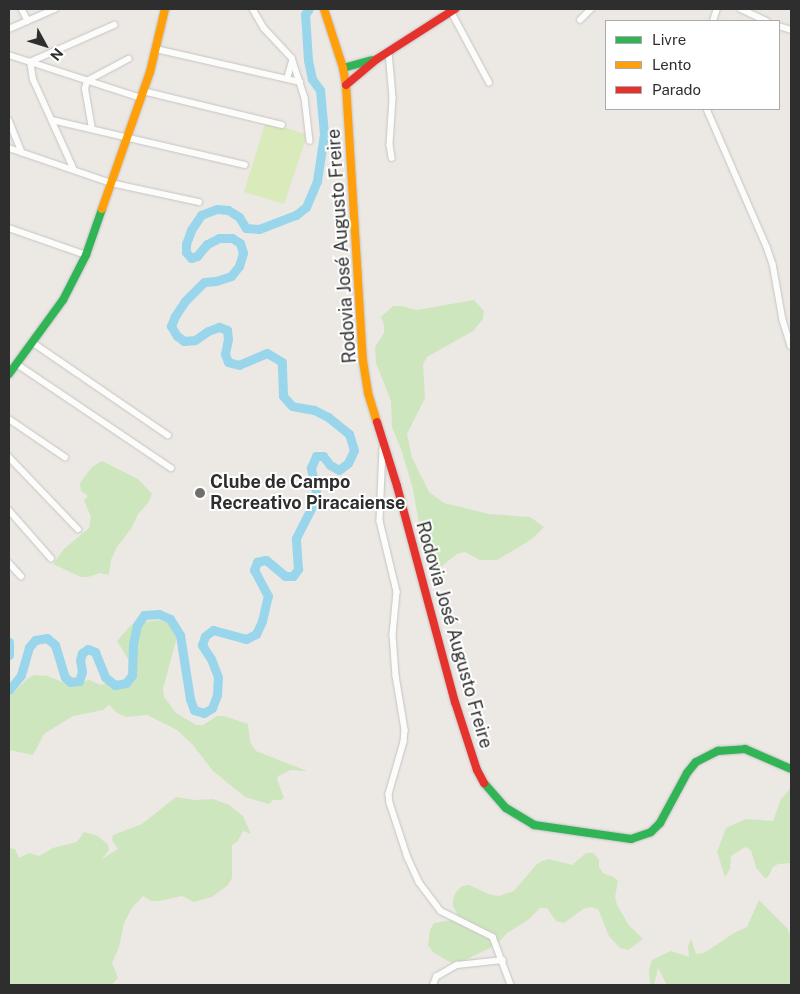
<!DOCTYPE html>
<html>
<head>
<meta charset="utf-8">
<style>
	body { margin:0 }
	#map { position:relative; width:800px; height:994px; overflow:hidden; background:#ece8e4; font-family:"Public Sans",sans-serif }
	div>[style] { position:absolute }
	.green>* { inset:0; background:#cee6be }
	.pitch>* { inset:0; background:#d9eabb }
	.river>* { height:9px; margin:-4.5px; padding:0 4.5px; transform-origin:4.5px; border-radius:4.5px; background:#99d6ec }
	.roads { filter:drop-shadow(0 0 1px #c5c4c5) drop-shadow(0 0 1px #c5c4c5) }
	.street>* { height:5.5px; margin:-2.75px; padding:0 2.75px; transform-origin:2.75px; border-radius:2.75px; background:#fcfcfb }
	.fast>* { height:8px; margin:-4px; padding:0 4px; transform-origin:4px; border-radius:4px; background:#30b455 }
	.slow>* { height:8px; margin:-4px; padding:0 4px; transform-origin:4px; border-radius:4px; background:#ff9f0a }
	.jam>* { height:8px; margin:-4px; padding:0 4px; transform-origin:4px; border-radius:4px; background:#e5322d }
	.dots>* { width:14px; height:14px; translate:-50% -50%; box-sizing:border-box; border:2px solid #fff; border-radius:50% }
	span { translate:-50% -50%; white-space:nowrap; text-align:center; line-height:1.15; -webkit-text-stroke:4px #fff; paint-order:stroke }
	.street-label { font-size:18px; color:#2e2e2e }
	.poi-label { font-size:18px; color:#2e2e2e; font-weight:700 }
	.left { translate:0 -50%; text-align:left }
	.frame { position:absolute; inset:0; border:10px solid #2e2e2e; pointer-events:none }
	.legend { position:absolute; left:605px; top:20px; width:175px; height:90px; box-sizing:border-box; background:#fff; border:1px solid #ababab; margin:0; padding:6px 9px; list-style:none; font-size:15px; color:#2e2e2e }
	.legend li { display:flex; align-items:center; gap:10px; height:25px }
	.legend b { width:25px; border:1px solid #ababab }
	.north { position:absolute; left:20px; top:20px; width:50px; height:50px; -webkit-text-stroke:4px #fff; paint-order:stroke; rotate:129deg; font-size:14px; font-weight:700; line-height:20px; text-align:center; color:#2e2e2e }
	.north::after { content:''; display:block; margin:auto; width:18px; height:22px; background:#2e2e2e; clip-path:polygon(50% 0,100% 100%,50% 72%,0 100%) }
</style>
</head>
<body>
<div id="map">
	<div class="green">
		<i style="clip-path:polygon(474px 300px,484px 311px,483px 319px,473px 331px,427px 357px,423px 364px,425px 398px,407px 434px,412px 458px,429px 492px,444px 503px,489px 514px,530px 517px,544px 527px,532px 539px,497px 560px,480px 560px,465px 552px,457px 554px,438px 569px,431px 565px,424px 552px,413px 489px,401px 449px,392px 427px,391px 401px,376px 363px,375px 347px,384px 333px,384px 325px,381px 317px,393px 306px,401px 306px,417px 310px)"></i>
		<i style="clip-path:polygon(102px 461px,138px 479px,152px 494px,148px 503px,138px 514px,131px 529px,117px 547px,111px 560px,109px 575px,100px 573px,88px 577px,81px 577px,53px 564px,64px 549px,89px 528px,91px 517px,84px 500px,88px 496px,81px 491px,80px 483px,92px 467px)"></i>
		<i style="clip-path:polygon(158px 620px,175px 625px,177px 637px,163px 689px,164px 697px,176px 713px,196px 725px,203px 725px,217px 716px,224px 716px,248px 724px,250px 742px,256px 751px,307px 771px,291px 770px,278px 776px,277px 779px,284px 798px,281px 800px,273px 800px,269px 804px,245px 797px,213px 771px,193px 745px,177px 730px,147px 715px,126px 717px,117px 713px,109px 705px,103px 710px,73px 716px,44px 734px,33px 755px,9px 750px,9px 697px,27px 679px,34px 675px,48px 676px,69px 685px,89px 680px,101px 685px,109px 682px,115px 685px,128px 685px,134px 679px,134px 669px,117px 641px,132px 624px)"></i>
		<i style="clip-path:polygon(791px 788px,791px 863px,778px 864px,773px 867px,768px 877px,765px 878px,756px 868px,751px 850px,745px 847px,731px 856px,730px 869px,725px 877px,717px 852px,726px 828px,746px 819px,773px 821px,781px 799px)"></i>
		<i style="clip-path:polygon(176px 797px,195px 800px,213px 799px,229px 805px,243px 816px,251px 834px,243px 831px,238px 841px,232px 845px,232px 878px,228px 885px,212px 897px,194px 902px,182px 896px,159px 901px,151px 901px,143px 896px,132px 908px,124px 923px,119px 947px,112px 963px,118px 978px,111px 985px,9px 985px,9px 848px,15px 849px,19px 858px,29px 853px,39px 856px,53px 848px,77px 842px,84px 832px,98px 836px,108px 845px,109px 850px,102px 859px,118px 849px,112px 840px,113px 835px,142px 824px)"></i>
		<i style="clip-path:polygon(586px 853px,594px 853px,599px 860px,599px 867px,604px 874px,612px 876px,618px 881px,615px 897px,617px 905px,628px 924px,643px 939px,628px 950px,620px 948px,609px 936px,598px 909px,590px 907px,583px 909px,564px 923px,556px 921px,547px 908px,540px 908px,528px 920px,507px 933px,496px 945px,461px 962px,454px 964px,446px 960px,433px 952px,428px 945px,430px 930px,434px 923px,452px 920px,457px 913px,453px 906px,453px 899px,456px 892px,462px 886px,469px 885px,491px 895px,499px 896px,514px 891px,536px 865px,542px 861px,549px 859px,572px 865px)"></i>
		<i style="clip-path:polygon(759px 900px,787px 928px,791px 937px,791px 985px,667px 985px,658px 968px,654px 985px,650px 985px,649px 970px,652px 960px,671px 951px,689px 957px,688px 946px,691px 939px,696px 954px,704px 953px,734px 933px,747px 927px)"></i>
	</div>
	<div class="pitch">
		<i style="clip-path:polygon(266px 121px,307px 135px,284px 204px,244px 192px)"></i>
	</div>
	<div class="river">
		<i style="left:9px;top:642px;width:13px;rotate:90deg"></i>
		<i style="left:9px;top:690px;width:19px;rotate:-51deg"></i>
		<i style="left:21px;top:675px;width:29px;rotate:-74deg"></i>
		<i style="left:29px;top:647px;width:9px;rotate:-49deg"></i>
		<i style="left:35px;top:640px;width:12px;rotate:-9deg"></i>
		<i style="left:47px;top:638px;width:11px;rotate:41deg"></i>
		<i style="left:55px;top:645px;width:34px;rotate:73deg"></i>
		<i style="left:65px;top:677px;width:7px;rotate:45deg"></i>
		<i style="left:70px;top:682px;width:9px;rotate:-6deg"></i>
		<i style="left:79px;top:681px;width:9px;rotate:-72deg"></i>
		<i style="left:82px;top:672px;width:12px;rotate:-99deg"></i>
		<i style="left:80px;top:660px;width:7px;rotate:-74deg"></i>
		<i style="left:82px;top:653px;width:7px;rotate:-34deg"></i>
		<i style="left:88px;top:649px;width:8px;rotate:23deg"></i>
		<i style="left:95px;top:652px;width:27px;rotate:68deg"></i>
		<i style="left:105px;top:677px;width:13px;rotate:39deg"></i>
		<i style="left:115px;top:685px;width:11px;rotate:-10deg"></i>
		<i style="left:126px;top:683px;width:10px;rotate:-53deg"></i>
		<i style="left:132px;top:675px;width:31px;rotate:-88deg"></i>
		<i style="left:133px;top:644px;width:19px;rotate:-78deg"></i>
		<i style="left:137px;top:625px;width:12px;rotate:-55deg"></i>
		<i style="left:144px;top:615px;width:15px;rotate:-4deg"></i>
		<i style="left:159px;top:614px;width:12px;rotate:24deg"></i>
		<i style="left:170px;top:619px;width:19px;rotate:58deg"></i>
		<i style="left:180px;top:635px;width:65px;rotate:81.1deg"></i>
		<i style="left:190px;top:699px;width:12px;rotate:70deg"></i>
		<i style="left:194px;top:710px;width:10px;rotate:17deg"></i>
		<i style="left:204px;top:713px;width:9px;rotate:-32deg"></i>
		<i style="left:212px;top:708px;width:14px;rotate:-69deg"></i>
		<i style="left:217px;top:695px;width:18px;rotate:-87deg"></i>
		<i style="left:218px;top:677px;width:19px;rotate:-111deg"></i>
		<i style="left:211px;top:659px;width:17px;rotate:-123deg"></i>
		<i style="left:202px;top:645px;width:9px;rotate:-72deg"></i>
		<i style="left:205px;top:636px;width:10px;rotate:-37deg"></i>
		<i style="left:213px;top:630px;width:34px;rotate:15deg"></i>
		<i style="left:246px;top:639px;width:11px;rotate:-27deg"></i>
		<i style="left:256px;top:634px;width:14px;rotate:-65deg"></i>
		<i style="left:262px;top:621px;width:26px;rotate:-77deg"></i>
		<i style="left:268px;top:596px;width:30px;rotate:-118deg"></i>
		<i style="left:254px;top:570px;width:9px;rotate:-69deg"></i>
		<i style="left:257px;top:562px;width:9px;rotate:-13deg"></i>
		<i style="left:266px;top:560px;width:25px;rotate:40deg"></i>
		<i style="left:285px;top:576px;width:8px"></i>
		<i style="left:293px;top:576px;width:9px;rotate:-54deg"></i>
		<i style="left:298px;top:569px;width:31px;rotate:-94deg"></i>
		<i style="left:296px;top:538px;width:37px;rotate:-63deg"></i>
		<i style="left:313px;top:505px;width:13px;rotate:-77deg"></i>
		<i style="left:316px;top:492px;width:25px;rotate:-102deg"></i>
		<i style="left:311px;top:468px;width:13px;rotate:-67deg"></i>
		<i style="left:316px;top:456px;width:7px"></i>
		<i style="left:323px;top:456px;width:11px;rotate:52deg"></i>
		<i style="left:330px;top:465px;width:10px;rotate:29deg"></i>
		<i style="left:339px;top:470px;width:11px;rotate:-38deg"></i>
		<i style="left:348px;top:463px;width:14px;rotate:-65deg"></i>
		<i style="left:354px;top:450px;width:17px;rotate:-107deg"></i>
		<i style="left:349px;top:434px;width:27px;rotate:-141deg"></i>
		<i style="left:328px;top:417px;width:16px;rotate:-153deg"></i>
		<i style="left:314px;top:410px;width:22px;rotate:-170deg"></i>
		<i style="left:292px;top:406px;width:13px;rotate:-132deg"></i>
		<i style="left:283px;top:396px;width:34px;rotate:-92deg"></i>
		<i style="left:282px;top:362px;width:17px;rotate:-149deg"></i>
		<i style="left:267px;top:353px;width:30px;rotate:157deg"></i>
		<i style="left:239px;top:365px;width:11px;rotate:-165deg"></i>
		<i style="left:228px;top:362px;width:9px;rotate:-111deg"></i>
		<i style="left:225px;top:354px;width:15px;rotate:-79deg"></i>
		<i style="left:228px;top:339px;width:9px;rotate:-96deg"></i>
		<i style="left:227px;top:330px;width:9px;rotate:-159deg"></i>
		<i style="left:219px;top:327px;width:12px;rotate:160deg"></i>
		<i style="left:208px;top:331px;width:16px;rotate:145deg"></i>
		<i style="left:195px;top:340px;width:11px;rotate:175deg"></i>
		<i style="left:184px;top:341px;width:9px;rotate:-144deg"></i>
		<i style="left:177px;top:336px;width:12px;rotate:-121deg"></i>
		<i style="left:171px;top:326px;width:11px;rotate:-68deg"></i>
		<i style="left:175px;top:316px;width:18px;rotate:-56deg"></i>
		<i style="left:185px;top:301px;width:27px;rotate:-45deg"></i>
		<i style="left:204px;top:282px;width:12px;rotate:-5deg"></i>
		<i style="left:216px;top:281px;width:16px;rotate:-18deg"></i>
		<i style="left:231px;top:276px;width:13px;rotate:-51deg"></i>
		<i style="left:239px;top:266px;width:14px;rotate:-73deg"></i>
		<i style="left:243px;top:253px;width:10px;rotate:-107deg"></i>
		<i style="left:240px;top:243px;width:9px;rotate:-148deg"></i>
		<i style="left:232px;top:238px;width:13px;rotate:180deg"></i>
		<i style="left:219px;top:238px;width:13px;rotate:153deg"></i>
		<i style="left:207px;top:244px;width:16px;rotate:130deg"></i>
		<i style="left:197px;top:256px;width:6px;rotate:162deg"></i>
		<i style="left:191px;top:258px;width:8px;rotate:-130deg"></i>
		<i style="left:186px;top:252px;width:8px;rotate:-90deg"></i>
		<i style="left:186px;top:244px;width:15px;rotate:-70deg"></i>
		<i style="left:191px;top:230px;width:18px;rotate:-56deg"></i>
		<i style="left:201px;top:215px;width:17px;rotate:-21deg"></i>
		<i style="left:217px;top:209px;width:11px;rotate:5deg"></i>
		<i style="left:228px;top:210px;width:13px;rotate:32deg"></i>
		<i style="left:239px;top:217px;width:13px;rotate:58deg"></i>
		<i style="left:246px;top:228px;width:13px;rotate:4deg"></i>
		<i style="left:259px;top:229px;width:40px;rotate:-21deg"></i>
		<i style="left:296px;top:215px;width:13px;rotate:-39deg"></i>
		<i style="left:306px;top:207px;width:28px;rotate:-67deg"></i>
		<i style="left:317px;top:181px;width:48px;rotate:-81.5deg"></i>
		<i style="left:324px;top:134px;width:44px;rotate:-95.2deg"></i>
		<i style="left:320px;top:90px;width:14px;rotate:-126deg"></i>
		<i style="left:312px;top:79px;width:19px;rotate:-102deg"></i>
		<i style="left:308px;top:60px;width:46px;rotate:-93.7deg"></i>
		<i style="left:305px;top:14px;width:6px;rotate:-51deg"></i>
	</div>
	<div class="roads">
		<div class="street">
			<i style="left:22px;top:9px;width:13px;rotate:63deg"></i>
			<i style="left:253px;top:9px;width:22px;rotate:60deg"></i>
			<i style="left:264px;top:28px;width:41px;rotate:47deg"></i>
			<i style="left:292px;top:58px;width:42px;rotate:72deg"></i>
			<i style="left:305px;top:98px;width:43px;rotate:83.4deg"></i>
			<i style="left:741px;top:9px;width:29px;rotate:25deg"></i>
			<i style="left:451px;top:11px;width:81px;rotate:61.8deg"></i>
			<i style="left:580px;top:20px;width:16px;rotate:-45deg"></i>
			<i style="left:713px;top:21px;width:13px;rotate:-72deg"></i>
			<i style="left:779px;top:26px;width:13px;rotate:18deg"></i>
			<i style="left:9px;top:29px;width:50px;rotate:-23.5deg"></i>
			<i style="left:156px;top:49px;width:148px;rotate:12.9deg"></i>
			<i style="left:389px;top:52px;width:46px;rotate:85deg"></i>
			<i style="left:393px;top:98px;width:47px;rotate:93.7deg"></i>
			<i style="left:390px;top:145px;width:13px;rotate:81deg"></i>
			<i style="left:9px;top:55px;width:139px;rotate:18deg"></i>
			<i style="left:287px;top:79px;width:18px;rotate:-74deg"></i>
			<i style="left:143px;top:91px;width:143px;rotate:13.7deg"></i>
			<i style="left:707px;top:109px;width:150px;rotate:66.5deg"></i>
			<i style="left:767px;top:247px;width:18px;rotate:71deg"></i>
			<i style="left:773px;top:264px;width:57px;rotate:79.9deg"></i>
			<i style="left:783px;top:320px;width:27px;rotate:73deg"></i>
			<i style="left:9px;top:120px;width:35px;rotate:68deg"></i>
			<i style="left:52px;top:120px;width:198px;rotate:13.1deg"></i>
			<i style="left:92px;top:129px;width:41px;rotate:-99.9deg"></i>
			<i style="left:85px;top:89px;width:8px;rotate:-76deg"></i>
			<i style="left:87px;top:81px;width:47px;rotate:-28.2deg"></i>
			<i style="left:9px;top:148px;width:108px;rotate:18.9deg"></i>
			<i style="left:111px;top:183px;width:90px;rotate:12.2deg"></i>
			<i style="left:73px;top:168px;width:97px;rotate:-114.4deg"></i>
			<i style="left:33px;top:80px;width:18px;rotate:-99deg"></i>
			<i style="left:30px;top:62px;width:92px;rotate:-23.8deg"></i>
			<i style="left:9px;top:228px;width:82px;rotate:19.3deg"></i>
			<i style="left:32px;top:342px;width:165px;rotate:34.4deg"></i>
			<i style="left:17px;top:364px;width:186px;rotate:34deg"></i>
			<i style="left:9px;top:419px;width:68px;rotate:34.2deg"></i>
			<i style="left:383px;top:449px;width:72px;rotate:92.4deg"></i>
			<i style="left:380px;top:521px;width:73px;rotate:76.5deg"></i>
			<i style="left:397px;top:592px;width:43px;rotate:95.3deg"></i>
			<i style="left:393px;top:635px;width:41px;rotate:85.8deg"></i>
			<i style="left:396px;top:676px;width:55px;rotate:80.5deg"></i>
			<i style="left:405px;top:730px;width:12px;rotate:95deg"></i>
			<i style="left:404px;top:742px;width:54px;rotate:106.1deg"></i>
			<i style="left:389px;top:794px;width:9px;rotate:84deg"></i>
			<i style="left:390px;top:803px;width:58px;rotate:71.9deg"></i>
			<i style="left:408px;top:858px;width:26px;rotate:65deg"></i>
			<i style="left:419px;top:882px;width:36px;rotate:53deg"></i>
			<i style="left:441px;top:911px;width:58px;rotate:26.6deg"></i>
			<i style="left:493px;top:937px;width:51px;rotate:69.4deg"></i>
			<i style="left:9px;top:457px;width:100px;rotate:46.2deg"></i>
			<i style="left:9px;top:510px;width:64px;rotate:48.8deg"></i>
			<i style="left:9px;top:563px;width:18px;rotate:47deg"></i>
			<i style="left:433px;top:985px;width:9px;rotate:-69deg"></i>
			<i style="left:436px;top:977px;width:24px;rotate:-30deg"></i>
			<i style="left:457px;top:965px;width:46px;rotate:-6.2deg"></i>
		</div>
		<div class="fast">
			<i style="left:343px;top:68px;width:30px;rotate:-15deg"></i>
			<i style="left:9px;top:374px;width:92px;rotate:-53.9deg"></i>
			<i style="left:63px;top:300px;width:51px;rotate:-62.9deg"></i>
			<i style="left:86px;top:255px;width:49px;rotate:-70.8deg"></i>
			<i style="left:484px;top:783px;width:33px;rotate:49deg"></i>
			<i style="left:506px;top:808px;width:33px;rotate:31deg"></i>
			<i style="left:534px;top:825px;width:98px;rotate:8.2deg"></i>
			<i style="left:631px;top:839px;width:21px;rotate:-19deg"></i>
			<i style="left:651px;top:832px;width:13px;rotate:-45deg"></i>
			<i style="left:660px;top:823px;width:57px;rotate:-61.6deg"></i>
			<i style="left:687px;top:773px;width:14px;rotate:-51deg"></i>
			<i style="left:696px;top:762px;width:25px;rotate:-27deg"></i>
			<i style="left:718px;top:751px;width:27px;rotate:-4deg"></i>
			<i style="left:745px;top:749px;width:50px;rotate:23.5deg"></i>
		</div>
		<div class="slow">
			<i style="left:324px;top:9px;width:62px;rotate:72.1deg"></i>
			<i style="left:343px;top:68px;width:17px;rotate:80deg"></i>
			<i style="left:346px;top:85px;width:277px;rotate:86.5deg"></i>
			<i style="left:363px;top:361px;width:32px;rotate:81deg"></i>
			<i style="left:368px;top:393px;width:30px;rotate:73deg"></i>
			<i style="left:102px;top:209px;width:145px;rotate:-70.7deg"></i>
			<i style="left:150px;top:72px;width:65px;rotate:-76.6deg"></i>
		</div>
		<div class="jam">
			<i style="left:346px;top:85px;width:40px;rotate:-40deg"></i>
			<i style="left:377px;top:59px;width:93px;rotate:-32.7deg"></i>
			<i style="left:377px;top:422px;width:67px;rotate:72.6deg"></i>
			<i style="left:397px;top:486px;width:224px;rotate:75deg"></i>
			<i style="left:455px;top:702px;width:71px;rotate:72.1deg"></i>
			<i style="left:477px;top:770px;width:15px;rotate:62deg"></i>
		</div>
	</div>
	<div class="dots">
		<i style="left:200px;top:493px;background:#706f6e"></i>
	</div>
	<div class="street-label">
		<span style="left:342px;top:246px;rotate:-94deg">Rodovia José Augusto Freire</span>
		<span style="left:454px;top:635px;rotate:74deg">Rodovia José Augusto Freire</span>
	</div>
	<div class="poi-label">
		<span class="left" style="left:210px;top:493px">Clube de Campo<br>Recreativo Piracaiense</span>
	</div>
	<div class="frame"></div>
	<ul class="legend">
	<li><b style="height:6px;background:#30b455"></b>Livre</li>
	<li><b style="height:6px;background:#ff9f0a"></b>Lento</li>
	<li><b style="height:6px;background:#e5322d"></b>Parado</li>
	</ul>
	<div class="north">N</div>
</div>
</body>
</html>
